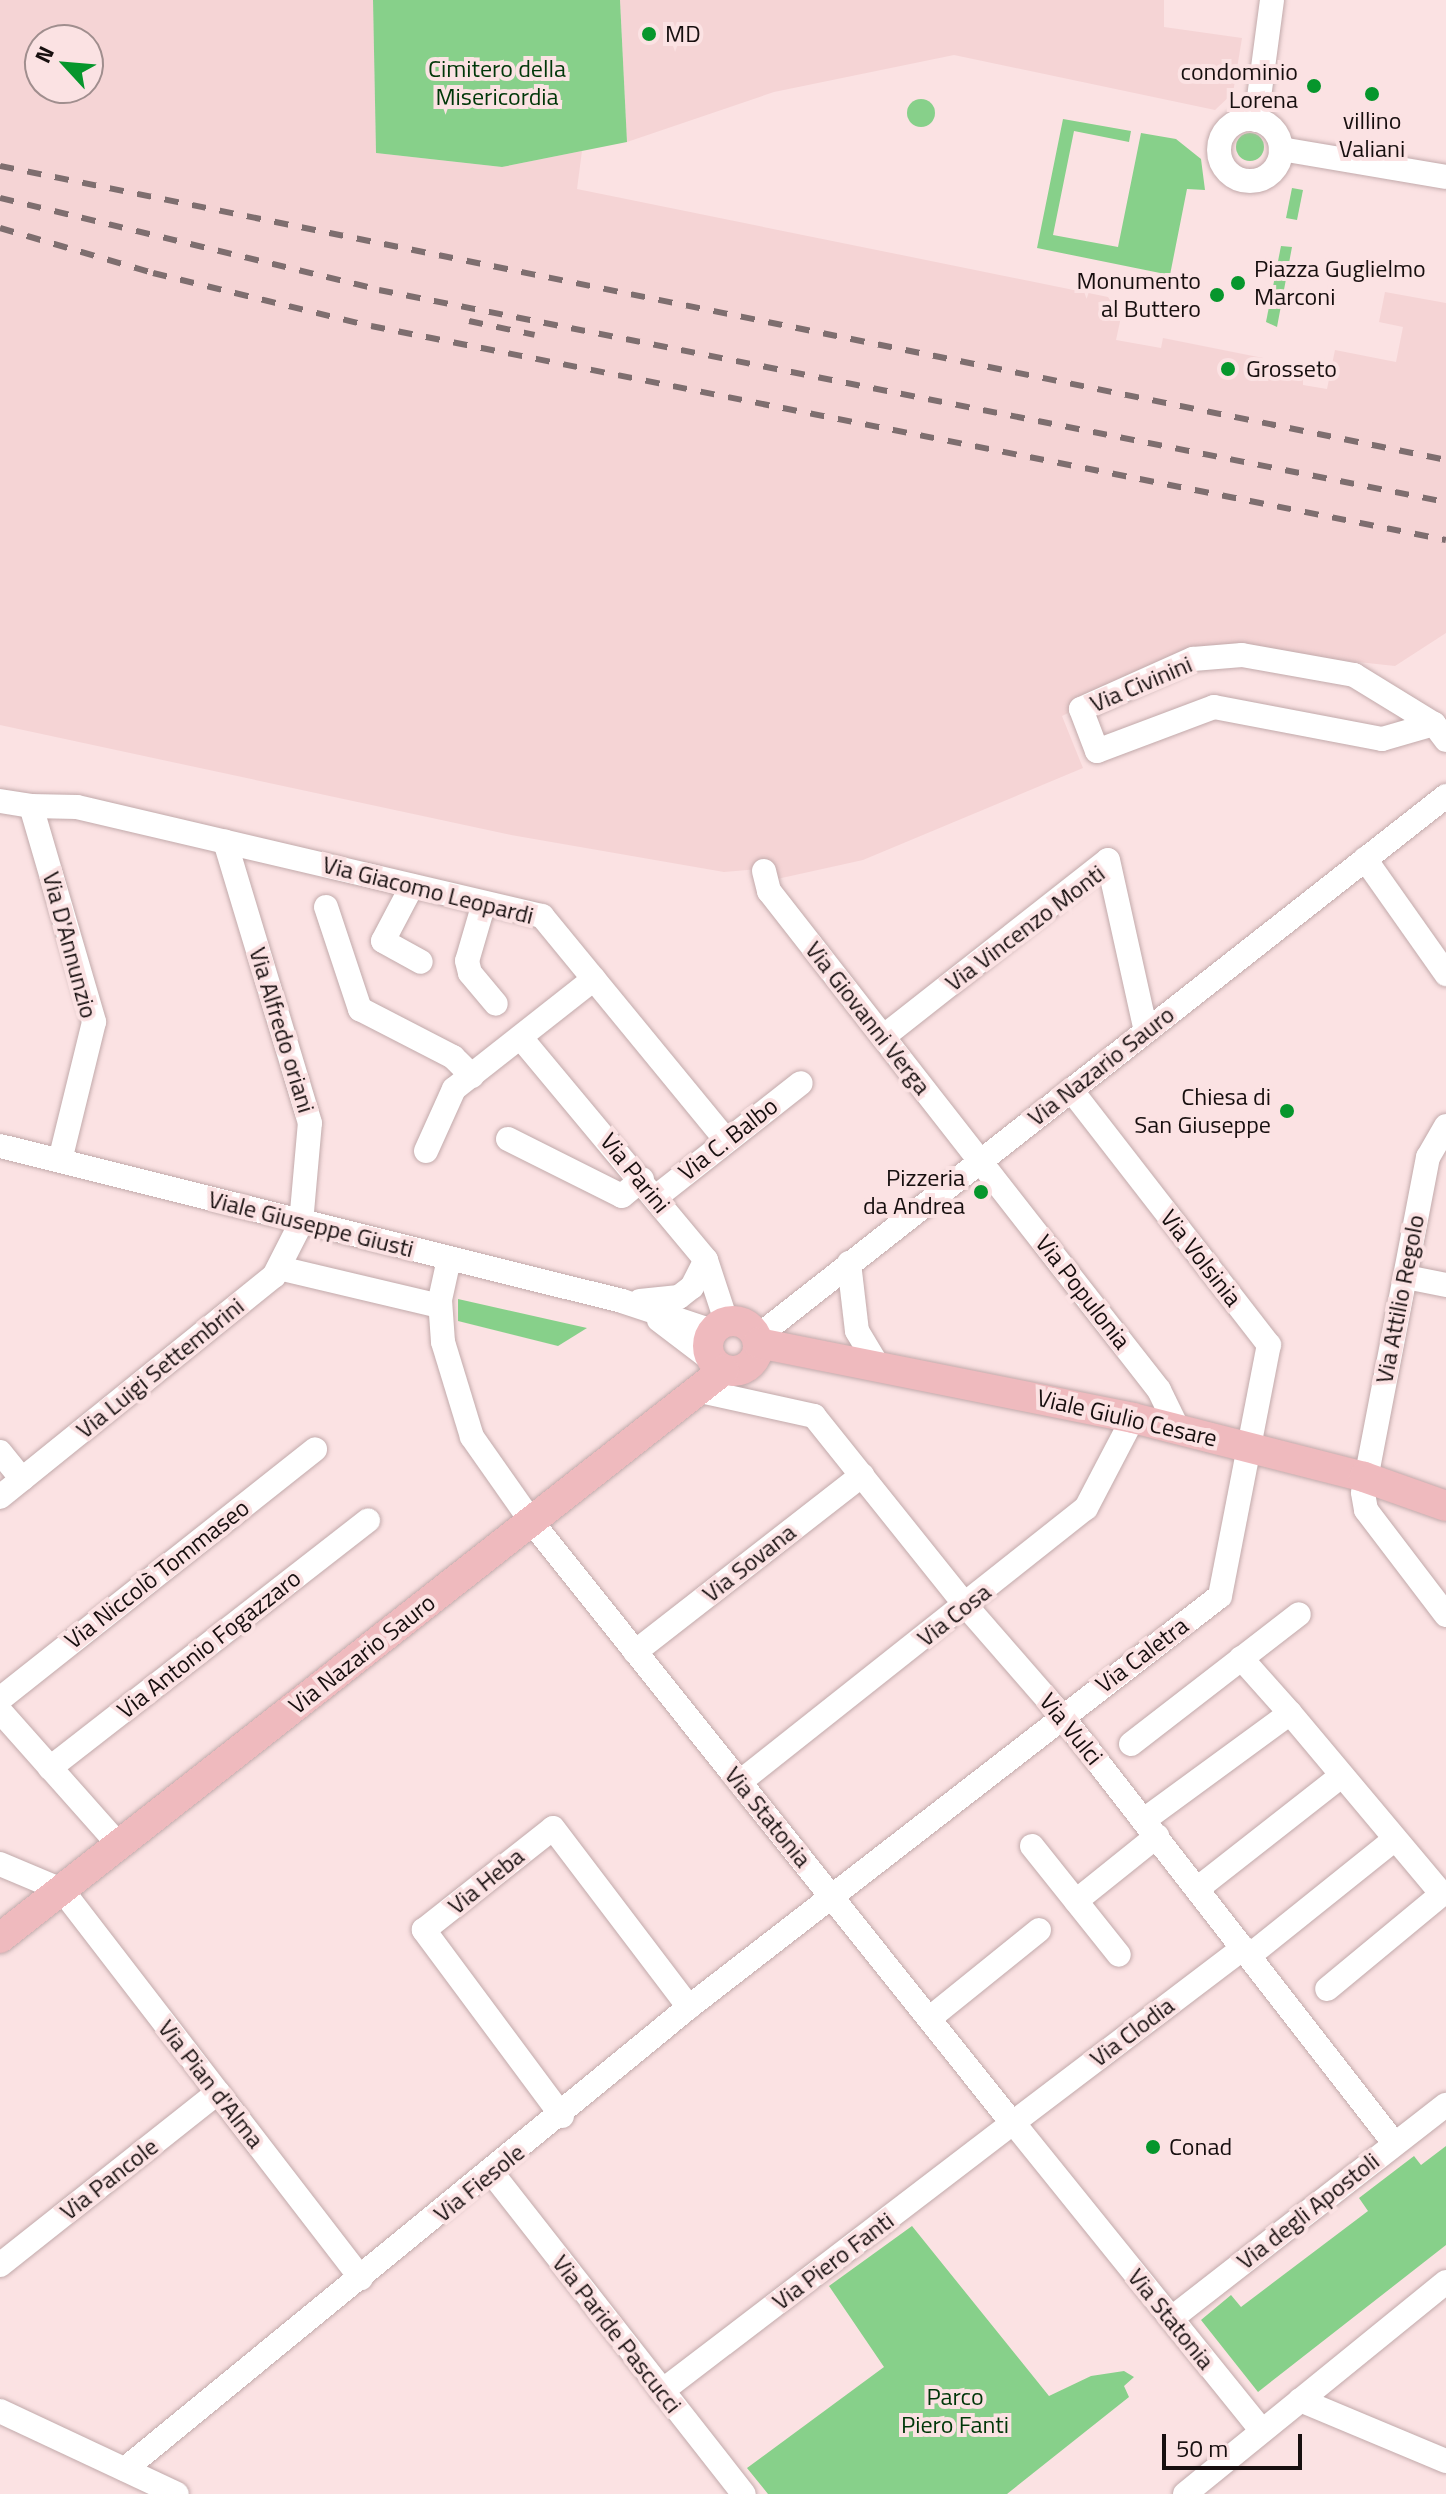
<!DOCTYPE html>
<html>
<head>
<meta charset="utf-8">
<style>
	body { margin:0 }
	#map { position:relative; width:1446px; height:2494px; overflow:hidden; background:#fbe2e3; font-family:"Titillium Web",sans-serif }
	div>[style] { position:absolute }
	.built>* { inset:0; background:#f5d4d5 }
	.green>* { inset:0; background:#87d08a }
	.round { border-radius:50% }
	.roads { filter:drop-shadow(0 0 2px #c2aaab) drop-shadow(0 0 2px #c2aaab) }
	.minor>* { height:24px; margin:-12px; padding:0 12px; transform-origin:12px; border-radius:12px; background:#fff }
	.minor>.ring { margin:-12px; padding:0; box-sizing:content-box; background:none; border:24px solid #fff; border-radius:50% }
	.major>* { height:30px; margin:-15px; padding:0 15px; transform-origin:15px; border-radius:15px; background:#efbabe }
	.major>.ring { margin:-15px; padding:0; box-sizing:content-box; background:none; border:30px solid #efbabe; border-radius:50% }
	.rail>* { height:6px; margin-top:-3px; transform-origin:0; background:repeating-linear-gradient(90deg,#7e6e6f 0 14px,transparent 0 28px) }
	.dots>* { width:22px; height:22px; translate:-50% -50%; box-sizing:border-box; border:4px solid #fbe2e3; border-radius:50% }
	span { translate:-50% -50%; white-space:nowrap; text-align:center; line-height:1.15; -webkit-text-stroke:8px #fbe2e3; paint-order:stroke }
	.poi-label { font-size:24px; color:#170f0f }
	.left { translate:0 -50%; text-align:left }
	.right { translate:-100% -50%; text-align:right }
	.park-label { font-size:24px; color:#003709 }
	.street-label { font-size:24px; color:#170f0f }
	.north { position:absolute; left:24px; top:24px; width:80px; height:80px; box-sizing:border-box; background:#fbe2e3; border:2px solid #a08e8e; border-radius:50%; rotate:296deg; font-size:22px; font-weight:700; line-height:32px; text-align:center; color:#170f0f }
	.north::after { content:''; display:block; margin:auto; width:28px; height:36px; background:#06962c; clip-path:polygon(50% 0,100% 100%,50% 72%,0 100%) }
	.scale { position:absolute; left:1162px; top:2434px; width:140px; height:36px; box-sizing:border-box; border:4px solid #170f0f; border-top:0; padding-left:10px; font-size:24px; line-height:28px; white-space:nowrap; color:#170f0f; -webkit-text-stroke:6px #fbe2e3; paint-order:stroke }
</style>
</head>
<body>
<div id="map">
	<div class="built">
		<i style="clip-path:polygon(evenodd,0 0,373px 0,376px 153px,502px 167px,582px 151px,577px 189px,1108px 297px,1121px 317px,1116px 340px,1161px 348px,1163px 338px,1263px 358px,1261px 370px,1303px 378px,1303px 385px,1327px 389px,1335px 350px,1396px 362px,1403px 327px,1379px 322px,1385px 292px,1446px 303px,1446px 633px,1395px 666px,1255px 651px,1170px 663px,1062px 716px,1083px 768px,863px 860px,777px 879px,759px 869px,724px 872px,511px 835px,0 725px,0 0,40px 40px,88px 40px,88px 88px,40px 88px,40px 40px)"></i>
		<i style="clip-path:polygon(620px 0,1164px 0,1164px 27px,1242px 38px,1233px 93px,1215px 110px,954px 55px,774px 92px,627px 142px)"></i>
	</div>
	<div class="green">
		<i style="clip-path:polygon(373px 0,620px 0,627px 142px,502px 167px,376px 153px)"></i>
		<i class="round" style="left:907px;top:99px;width:28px;height:28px"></i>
		<i style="clip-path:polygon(1063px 119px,1131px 131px,1129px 142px,1074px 131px,1053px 235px,1118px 247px,1141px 133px,1176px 139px,1201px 159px,1205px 190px,1187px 189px,1170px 275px,1037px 248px)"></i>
		<i class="round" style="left:1236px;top:133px;width:28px;height:28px"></i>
		<i style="clip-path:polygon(1292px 188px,1303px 190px,1297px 220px,1286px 218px)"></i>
		<i style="clip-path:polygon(1281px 246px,1292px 247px,1277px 327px,1266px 322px)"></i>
		<i style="clip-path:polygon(458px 1299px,587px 1328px,558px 1346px,458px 1321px)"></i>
		<i style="clip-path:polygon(1446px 2146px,1446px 2245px,1258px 2392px,1201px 2320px,1231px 2295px,1241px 2307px,1368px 2211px,1359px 2198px,1414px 2156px,1421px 2165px)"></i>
		<i style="clip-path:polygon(912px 2226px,1049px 2396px,1091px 2376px,1124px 2371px,1134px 2377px,1124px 2386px,1129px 2397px,1007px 2494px,768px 2494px,747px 2468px,884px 2367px,829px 2286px)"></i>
	</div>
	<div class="roads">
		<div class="minor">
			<i class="ring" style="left:1219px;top:119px;width:38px;height:38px"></i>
			<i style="left:1256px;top:120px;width:121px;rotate:-82.4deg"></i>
			<i style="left:1281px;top:149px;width:167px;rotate:9.6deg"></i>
			<i style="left:1434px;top:724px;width:54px;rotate:163.9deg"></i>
			<i style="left:1382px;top:739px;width:171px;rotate:-169.2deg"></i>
			<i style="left:1214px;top:707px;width:125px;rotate:159.4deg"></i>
			<i style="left:1097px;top:751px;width:45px;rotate:-110.9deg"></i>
			<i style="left:1081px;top:709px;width:123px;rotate:-24.1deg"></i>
			<i style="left:1193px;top:659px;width:49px;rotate:-4.7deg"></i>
			<i style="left:1242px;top:655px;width:114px;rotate:10.1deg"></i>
			<i style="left:1354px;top:675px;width:94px;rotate:31.5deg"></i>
			<i style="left:1434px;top:724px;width:20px;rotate:53deg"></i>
			<i style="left:0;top:801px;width:31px;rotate:9deg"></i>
			<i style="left:31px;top:806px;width:225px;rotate:73.7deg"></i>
			<i style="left:94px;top:1022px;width:142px;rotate:103.8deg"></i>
			<i style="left:31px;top:806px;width:46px;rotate:1.2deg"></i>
			<i style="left:77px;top:807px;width:478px;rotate:13.2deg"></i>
			<i style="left:542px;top:916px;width:290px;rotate:50.6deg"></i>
			<i style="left:1365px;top:859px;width:141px;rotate:54.8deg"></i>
			<i style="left:764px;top:871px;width:21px;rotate:76deg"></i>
			<i style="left:769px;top:891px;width:633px;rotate:51.99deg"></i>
			<i style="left:1159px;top:1390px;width:43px;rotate:64deg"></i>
			<i style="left:412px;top:886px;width:62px;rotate:117.8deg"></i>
			<i style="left:383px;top:941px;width:43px;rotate:28.9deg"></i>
			<i style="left:484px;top:903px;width:60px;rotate:106.3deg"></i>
			<i style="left:467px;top:961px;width:12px;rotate:76deg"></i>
			<i style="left:470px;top:973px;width:40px;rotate:50deg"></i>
			<i style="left:326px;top:907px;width:108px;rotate:71.6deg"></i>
			<i style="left:360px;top:1009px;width:105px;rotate:27.3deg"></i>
			<i style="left:453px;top:1057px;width:27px;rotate:45deg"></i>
			<i style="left:883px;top:1037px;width:286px;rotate:-38.2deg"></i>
			<i style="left:1108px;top:860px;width:175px;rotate:77.5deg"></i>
			<i style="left:521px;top:1038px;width:289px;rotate:50.2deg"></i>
			<i style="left:706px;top:1260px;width:64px;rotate:71.8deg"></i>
			<i style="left:1446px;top:1126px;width:36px;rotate:120deg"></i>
			<i style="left:1428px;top:1157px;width:342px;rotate:100.9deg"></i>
			<i style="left:1363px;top:1493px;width:17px;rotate:80deg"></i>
			<i style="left:1366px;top:1510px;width:132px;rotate:52.7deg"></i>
			<i style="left:508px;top:1139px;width:127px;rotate:26.6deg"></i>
			<i style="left:622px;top:1196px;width:26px;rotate:-40deg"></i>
			<i style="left:0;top:1146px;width:641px;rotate:13.99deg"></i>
			<i style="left:622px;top:1301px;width:95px;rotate:18.4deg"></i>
			<i style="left:426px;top:1151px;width:68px;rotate:-65.7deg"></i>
			<i style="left:454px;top:1089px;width:178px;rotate:-38.2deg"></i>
			<i style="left:656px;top:1197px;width:184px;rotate:-38.2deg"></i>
			<i style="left:449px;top:1259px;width:42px;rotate:102.4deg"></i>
			<i style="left:440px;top:1300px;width:42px;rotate:85.9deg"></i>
			<i style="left:443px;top:1342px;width:99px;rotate:73deg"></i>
			<i style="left:472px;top:1437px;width:103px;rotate:54.9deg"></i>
			<i style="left:531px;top:1521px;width:759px;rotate:51.36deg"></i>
			<i style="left:849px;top:1263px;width:68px;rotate:83.3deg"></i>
			<i style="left:857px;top:1331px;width:39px;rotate:59deg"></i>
			<i style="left:279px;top:1268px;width:165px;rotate:13.3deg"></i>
			<i style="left:1406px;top:1277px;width:41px;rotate:11.3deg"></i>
			<i style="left:640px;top:1301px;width:39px;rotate:-6deg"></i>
			<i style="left:679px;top:1297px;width:16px;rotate:-38deg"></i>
			<i style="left:692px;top:1287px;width:30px;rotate:-63deg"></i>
			<i style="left:659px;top:1320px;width:68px;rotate:37.2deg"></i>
			<i style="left:757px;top:1337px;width:876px;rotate:-38.14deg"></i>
			<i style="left:696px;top:1390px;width:121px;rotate:12.4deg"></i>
			<i style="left:814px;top:1416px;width:243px;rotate:51.3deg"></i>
			<i style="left:966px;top:1606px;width:146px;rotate:48.9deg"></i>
			<i style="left:1062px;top:1716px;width:541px;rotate:52.13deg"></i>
			<i style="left:0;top:1452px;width:35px;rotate:51deg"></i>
			<i style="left:0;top:1497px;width:352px;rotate:-38.9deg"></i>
			<i style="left:274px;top:1276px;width:59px;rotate:-63deg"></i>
			<i style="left:301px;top:1223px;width:100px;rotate:-84.9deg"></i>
			<i style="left:310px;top:1123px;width:294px;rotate:-106.8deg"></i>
			<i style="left:635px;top:1652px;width:288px;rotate:-37.9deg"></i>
			<i style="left:1241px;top:1658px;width:74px;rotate:48.3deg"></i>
			<i style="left:0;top:1699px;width:402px;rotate:-38.4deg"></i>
			<i style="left:0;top:1711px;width:179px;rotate:48.4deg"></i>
			<i style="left:1131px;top:1744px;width:212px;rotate:-37.7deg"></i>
			<i style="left:50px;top:1768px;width:403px;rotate:-37.9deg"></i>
			<i style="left:740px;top:1782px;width:441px;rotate:-38.4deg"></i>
			<i style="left:1086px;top:1508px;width:102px;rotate:-62.4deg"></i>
			<i style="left:1144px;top:1820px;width:181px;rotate:-36.2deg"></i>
			<i style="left:1290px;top:1713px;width:236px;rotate:50deg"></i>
			<i style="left:1442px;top:1894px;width:149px;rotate:140.4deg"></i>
			<i style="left:1032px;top:1846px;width:139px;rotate:51.4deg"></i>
			<i style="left:0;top:1864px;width:67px;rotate:22.8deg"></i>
			<i style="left:62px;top:1890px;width:490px;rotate:52.4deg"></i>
			<i style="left:1197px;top:1889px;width:182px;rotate:-38.1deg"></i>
			<i style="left:1076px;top:1901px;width:104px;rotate:-38.7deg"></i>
			<i style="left:1249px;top:1956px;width:186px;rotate:-38.7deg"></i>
			<i style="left:930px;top:2018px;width:140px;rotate:-38.9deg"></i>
			<i style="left:562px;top:2116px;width:232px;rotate:-126.6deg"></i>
			<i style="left:424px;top:1930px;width:164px;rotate:-38.3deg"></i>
			<i style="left:553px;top:1828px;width:225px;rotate:52.8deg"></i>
			<i style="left:1022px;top:2116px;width:278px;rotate:-37.2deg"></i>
			<i style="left:1020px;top:2131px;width:385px;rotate:51.1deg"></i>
			<i style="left:492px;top:2173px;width:408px;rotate:51.9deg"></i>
			<i style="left:0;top:2265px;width:278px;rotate:-38.4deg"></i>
			<i style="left:1172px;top:2318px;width:347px;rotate:-37.9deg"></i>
			<i style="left:662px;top:2391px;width:429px;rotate:-37.4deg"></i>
			<i style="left:1300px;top:2400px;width:158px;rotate:22.7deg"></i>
			<i style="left:0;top:2411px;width:195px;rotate:25.1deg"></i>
			<i style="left:125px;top:2469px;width:729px;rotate:-39.32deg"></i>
			<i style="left:689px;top:2007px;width:671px;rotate:-37.74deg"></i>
			<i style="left:1220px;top:1596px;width:256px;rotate:-79deg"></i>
			<i style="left:1269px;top:1345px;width:323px;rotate:-127.8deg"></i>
			<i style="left:1185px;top:2494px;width:336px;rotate:-39.1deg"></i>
		</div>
		<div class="major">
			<i class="ring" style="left:708px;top:1321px;width:20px;height:20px"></i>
			<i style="left:758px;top:1343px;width:382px;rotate:11.3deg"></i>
			<i style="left:1133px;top:1418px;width:238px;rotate:14.3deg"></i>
			<i style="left:1364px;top:1477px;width:87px;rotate:19.5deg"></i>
			<i style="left:0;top:1938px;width:920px;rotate:-38.12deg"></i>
		</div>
	</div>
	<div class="rail">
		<i style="left:0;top:166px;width:1476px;rotate:11.49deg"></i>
		<i style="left:0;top:198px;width:390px;rotate:13.6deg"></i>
		<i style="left:379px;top:290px;width:1088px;rotate:11.24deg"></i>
		<i style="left:0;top:228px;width:159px;rotate:16.4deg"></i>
		<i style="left:153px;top:273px;width:224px;rotate:13.7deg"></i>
		<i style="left:371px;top:326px;width:1096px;rotate:11.26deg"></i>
		<i style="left:469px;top:321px;width:67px;rotate:12deg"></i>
	</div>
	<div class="dots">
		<i style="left:649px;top:34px;background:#06962c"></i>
		<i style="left:1314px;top:86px;background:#06962c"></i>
		<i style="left:1372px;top:94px;background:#06962c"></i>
		<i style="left:1238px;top:283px;background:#06962c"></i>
		<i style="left:1217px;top:295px;background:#06962c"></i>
		<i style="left:1228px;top:369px;background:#06962c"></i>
		<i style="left:1287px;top:1111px;background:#06962c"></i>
		<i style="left:981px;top:1192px;background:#06962c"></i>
		<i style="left:1153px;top:2147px;background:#06962c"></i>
	</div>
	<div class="poi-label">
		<span class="left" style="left:665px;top:34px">MD</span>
		<span class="right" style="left:1298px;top:86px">condominio<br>Lorena</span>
		<span style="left:1372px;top:135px">villino<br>Valiani</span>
		<span class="left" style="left:1254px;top:283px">Piazza Guglielmo<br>Marconi</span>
		<span class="right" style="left:1201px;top:295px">Monumento<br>al Buttero</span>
		<span class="left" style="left:1246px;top:369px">Grosseto</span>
		<span class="right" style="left:1271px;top:1111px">Chiesa di<br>San Giuseppe</span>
		<span class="right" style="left:965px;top:1192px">Pizzeria<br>da Andrea</span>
		<span class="left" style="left:1169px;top:2147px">Conad</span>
	</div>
	<div class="park-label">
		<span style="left:497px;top:83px">Cimitero della<br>Misericordia</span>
		<span style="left:955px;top:2411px">Parco<br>Piero Fanti</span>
	</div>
	<div class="street-label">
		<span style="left:1141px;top:684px;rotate:-23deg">Via Civinini</span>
		<span style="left:428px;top:890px;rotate:14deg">Via Giacomo Leopardi</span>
		<span style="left:1025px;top:928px;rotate:-37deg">Via Vincenzo Monti</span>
		<span style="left:70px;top:945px;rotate:75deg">Via D'Annunzio</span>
		<span style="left:868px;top:1018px;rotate:52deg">Via Giovanni Verga</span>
		<span style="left:282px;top:1030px;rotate:73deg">Via Alfredo oriani</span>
		<span style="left:1101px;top:1066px;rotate:-38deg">Via Nazario Sauro</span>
		<span style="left:728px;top:1139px;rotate:-38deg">Via C. Balbo</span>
		<span style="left:635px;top:1173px;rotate:51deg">Via Parini</span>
		<span style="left:311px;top:1224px;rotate:14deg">Viale Giuseppe Giusti</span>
		<span style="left:1201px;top:1258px;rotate:52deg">Via Volsinia</span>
		<span style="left:1083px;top:1292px;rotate:52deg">Via Populonia</span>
		<span style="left:1400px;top:1299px;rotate:-79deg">Via Attilio Regolo</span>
		<span style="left:160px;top:1368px;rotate:-39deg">Via Luigi Settembrini</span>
		<span style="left:1127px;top:1418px;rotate:13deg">Viale Giulio Cesare</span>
		<span style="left:749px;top:1563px;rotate:-38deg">Via Sovana</span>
		<span style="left:157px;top:1574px;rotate:-38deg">Via Niccolò Tommaseo</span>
		<span style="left:954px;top:1615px;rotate:-38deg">Via Cosa</span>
		<span style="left:209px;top:1644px;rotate:-38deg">Via Antonio Fogazzaro</span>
		<span style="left:362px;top:1654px;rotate:-38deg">Via Nazario Sauro</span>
		<span style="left:1142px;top:1655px;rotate:-37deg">Via Caletra</span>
		<span style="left:1071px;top:1729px;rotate:51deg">Via Vulci</span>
		<span style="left:768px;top:1817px;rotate:51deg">Via Statonia</span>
		<span style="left:486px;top:1881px;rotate:-39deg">Via Heba</span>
		<span style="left:1132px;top:2032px;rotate:-37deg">Via Clodia</span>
		<span style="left:211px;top:2084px;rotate:52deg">Via Pian d'Alma</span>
		<span style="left:109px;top:2179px;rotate:-38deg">Via Pancole</span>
		<span style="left:479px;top:2183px;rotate:-39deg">Via Fiesole</span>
		<span style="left:1308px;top:2211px;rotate:-38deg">Via degli Apostoli</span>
		<span style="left:833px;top:2261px;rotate:-37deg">Via Piero Fanti</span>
		<span style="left:1171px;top:2319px;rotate:51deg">Via Statonia</span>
		<span style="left:617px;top:2334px;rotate:52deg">Via Paride Pascucci</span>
	</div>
	<div class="north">N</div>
	<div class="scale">50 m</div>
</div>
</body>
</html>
